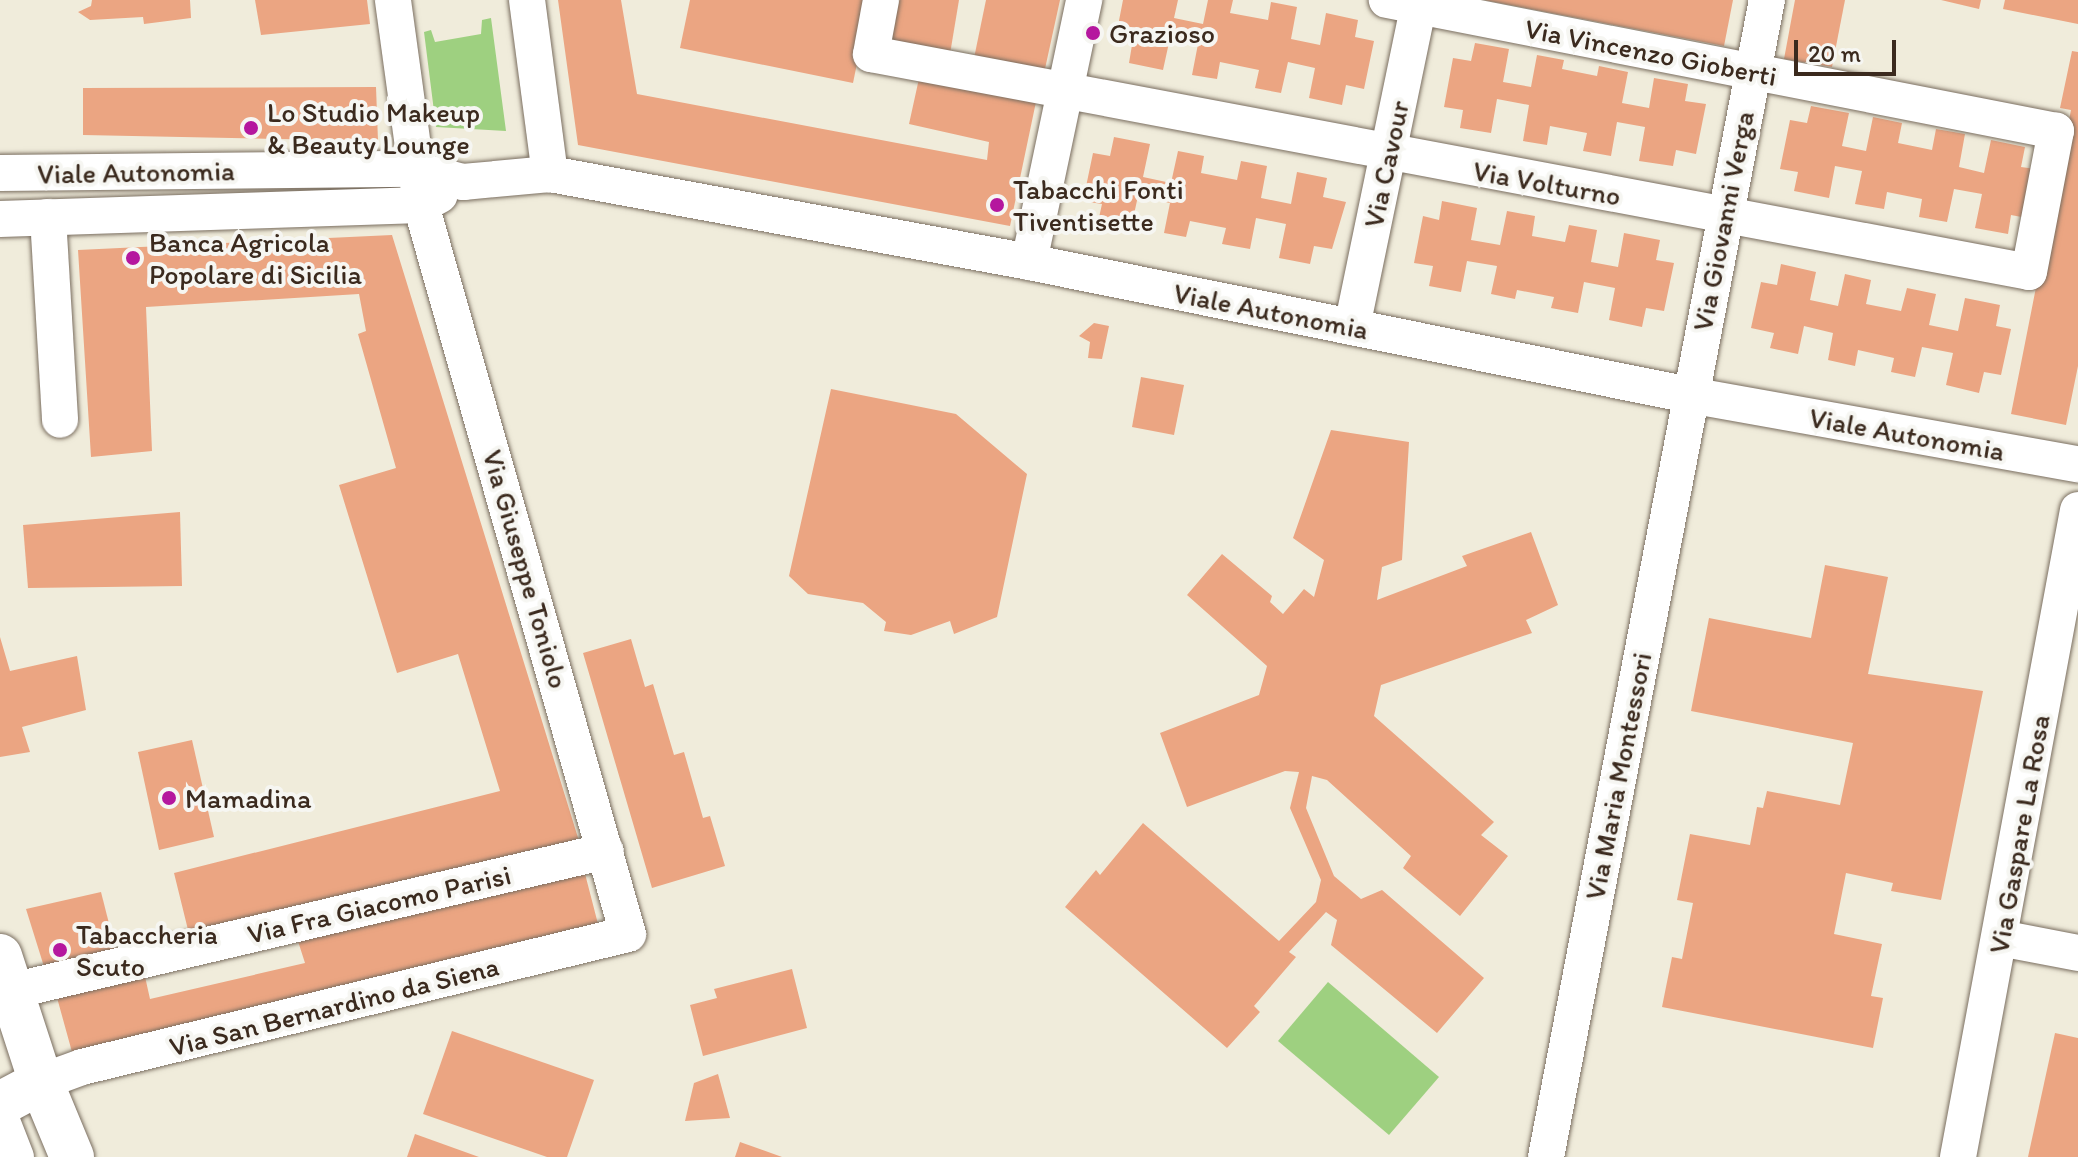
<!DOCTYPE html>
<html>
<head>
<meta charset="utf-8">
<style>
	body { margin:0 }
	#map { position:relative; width:2078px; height:1157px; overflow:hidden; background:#f0ecdb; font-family:Itim,sans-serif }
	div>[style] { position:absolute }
	.green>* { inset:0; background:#9ed080 }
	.building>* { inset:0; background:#eba582 }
	.roads { filter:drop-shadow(0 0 2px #7a6e60) drop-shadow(0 0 2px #7a6e60) }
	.minor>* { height:36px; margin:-18px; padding:0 18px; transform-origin:18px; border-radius:18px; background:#fff }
	.major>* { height:44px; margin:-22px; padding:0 22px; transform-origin:22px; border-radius:22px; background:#fff }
	.dots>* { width:22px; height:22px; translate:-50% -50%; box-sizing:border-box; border:4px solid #f6f6f2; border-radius:50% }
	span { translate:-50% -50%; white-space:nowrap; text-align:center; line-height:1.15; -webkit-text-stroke:8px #f6f6f2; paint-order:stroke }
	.poi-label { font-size:28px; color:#3b2a1e }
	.left { translate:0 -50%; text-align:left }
	.street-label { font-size:28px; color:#3b2a1e }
	.scale { position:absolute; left:1794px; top:40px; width:102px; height:36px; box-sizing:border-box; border:4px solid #3b2a1e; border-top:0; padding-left:10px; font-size:24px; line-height:28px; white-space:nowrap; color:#3b2a1e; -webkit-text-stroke:6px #f6f6f2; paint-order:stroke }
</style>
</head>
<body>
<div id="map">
	<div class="green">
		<i style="clip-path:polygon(491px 18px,506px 131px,436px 127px,424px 32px,431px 30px,435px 42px,481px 34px,482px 20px)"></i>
		<i style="clip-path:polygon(1328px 982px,1439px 1077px,1389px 1135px,1278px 1041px)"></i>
	</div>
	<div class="building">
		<i style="clip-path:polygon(92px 0,190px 0,191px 18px,144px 24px,143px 17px,90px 20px,78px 12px,91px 6px)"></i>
		<i style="clip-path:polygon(255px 0,367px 0,370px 24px,261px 35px)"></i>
		<i style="clip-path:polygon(558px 0,621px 0,637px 94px,987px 160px,989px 142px,909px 124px,920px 74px,1037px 97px,1010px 226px,578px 145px)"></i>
		<i style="clip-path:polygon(690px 0,870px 0,853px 83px,680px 48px)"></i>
		<i style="clip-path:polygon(899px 0,959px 0,950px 54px,889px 43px)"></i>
		<i style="clip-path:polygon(986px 0,1060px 0,1043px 78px,973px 63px)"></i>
		<i style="clip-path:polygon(1123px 0,1178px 0,1174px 18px,1203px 24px,1208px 0,1233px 0,1230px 13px,1268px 20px,1271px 2px,1297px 7px,1291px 39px,1320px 45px,1326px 13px,1358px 20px,1355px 37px,1374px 41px,1364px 89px,1346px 85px,1342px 105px,1309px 98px,1315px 68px,1288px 62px,1281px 93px,1255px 88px,1259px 70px,1220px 62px,1217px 79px,1192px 75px,1198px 44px,1170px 38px,1163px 70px,1129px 63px,1132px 45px,1115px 41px)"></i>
		<i style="clip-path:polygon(1484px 0,1733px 0,1724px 46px)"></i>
		<i style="clip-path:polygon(1795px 0,1845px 0,1832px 67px,1784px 59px)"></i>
		<i style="clip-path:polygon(1941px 0,1981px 0,1979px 9px)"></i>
		<i style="clip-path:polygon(2005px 0,2078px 0,2078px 24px,2003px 9px)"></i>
		<i style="clip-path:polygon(1475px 43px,1509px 49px,1503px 82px,1531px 87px,1537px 55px,1564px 60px,1562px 69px,1597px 76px,1599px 66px,1628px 72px,1622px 103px,1649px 108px,1654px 78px,1688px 84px,1685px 101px,1706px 104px,1696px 154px,1676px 150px,1673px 166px,1639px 161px,1645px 127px,1617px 122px,1611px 156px,1583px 151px,1587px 133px,1550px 126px,1547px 145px,1523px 141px,1529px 105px,1497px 99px,1491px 133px,1460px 128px,1463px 110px,1444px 107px,1453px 58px,1471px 61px)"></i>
		<i style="clip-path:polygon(2072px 51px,2078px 52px,2078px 366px,2066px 425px,2011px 414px,2071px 110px,2060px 108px)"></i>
		<i style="clip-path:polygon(376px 87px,378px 141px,83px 135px,83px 88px)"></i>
		<i style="clip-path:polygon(1811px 106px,1849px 113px,1842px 146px,1866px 151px,1873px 117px,1902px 123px,1898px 143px,1932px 150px,1936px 129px,1965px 134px,1959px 167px,1984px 173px,1991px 140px,2025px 147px,2021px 167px,2042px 170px,2032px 219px,2011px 215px,2008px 234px,1975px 228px,1982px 194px,1954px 189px,1947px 222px,1919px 217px,1922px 199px,1887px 192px,1884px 209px,1855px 204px,1862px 171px,1835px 166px,1829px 198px,1794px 191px,1798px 172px,1780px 169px,1790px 120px,1807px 123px)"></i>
		<i style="clip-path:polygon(1114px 137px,1150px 144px,1143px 177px,1171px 183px,1178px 151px,1204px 156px,1201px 173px,1237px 180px,1241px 161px,1267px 166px,1261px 198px,1291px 204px,1297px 172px,1327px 178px,1323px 197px,1346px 202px,1332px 249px,1314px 246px,1310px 264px,1279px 258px,1286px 224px,1256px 218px,1250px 249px,1222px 244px,1226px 228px,1190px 221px,1186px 237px,1164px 233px,1170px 203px,1138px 196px,1131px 228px,1098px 222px,1102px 204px,1083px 201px,1093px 153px,1110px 156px)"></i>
		<i style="clip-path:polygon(1442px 201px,1477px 208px,1471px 240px,1500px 245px,1507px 211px,1535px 216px,1532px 236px,1565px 242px,1569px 225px,1597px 230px,1591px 262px,1618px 267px,1624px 233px,1660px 240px,1656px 260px,1674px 263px,1664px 311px,1646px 308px,1642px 327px,1609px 320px,1615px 288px,1584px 282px,1578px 313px,1551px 308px,1554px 297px,1517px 290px,1515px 299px,1491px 294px,1497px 266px,1467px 261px,1461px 292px,1429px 286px,1433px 266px,1414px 263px,1423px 216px,1439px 220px)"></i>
		<i style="clip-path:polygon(392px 235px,579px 841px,190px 938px,174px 873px,500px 791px,458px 654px,397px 673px,339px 485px,396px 468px,358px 334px,366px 331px,359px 294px,146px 307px,152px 451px,91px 457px,78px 250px)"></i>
		<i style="clip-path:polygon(1781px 264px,1816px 272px,1810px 300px,1838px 306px,1845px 274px,1871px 280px,1866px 304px,1901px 311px,1907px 288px,1936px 294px,1929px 325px,1958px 331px,1965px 298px,2000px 305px,1996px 326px,2011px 329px,2001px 375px,1984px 372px,1979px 393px,1946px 385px,1953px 353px,1922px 347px,1915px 377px,1891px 372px,1894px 358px,1858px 350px,1855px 366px,1828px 360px,1833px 333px,1804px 326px,1798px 354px,1770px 348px,1774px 333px,1751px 328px,1761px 282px,1777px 285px)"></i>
		<i style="clip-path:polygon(1094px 323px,1109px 326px,1102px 359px,1088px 358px,1090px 342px,1079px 336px)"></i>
		<i style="clip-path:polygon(1141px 377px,1184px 385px,1174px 435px,1132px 427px)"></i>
		<i style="clip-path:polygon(831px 389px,956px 414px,1027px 474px,997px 617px,954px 634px,950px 621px,911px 635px,884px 631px,886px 622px,863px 603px,808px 594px,789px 576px)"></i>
		<i style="clip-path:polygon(1331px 430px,1409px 442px,1402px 560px,1382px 567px,1377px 600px,1467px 566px,1462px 556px,1531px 532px,1558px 605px,1526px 620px,1532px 633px,1381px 685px,1374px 716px,1494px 822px,1481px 835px,1508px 856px,1460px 916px,1403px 868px,1411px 856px,1327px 780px,1312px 776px,1306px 808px,1334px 876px,1361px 899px,1382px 890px,1484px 978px,1437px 1033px,1331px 945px,1337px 920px,1326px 912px,1289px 952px,1296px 957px,1254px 1006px,1260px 1012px,1227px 1048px,1065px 907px,1096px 870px,1100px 875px,1143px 823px,1279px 941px,1316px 902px,1321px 880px,1290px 808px,1299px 772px,1285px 771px,1187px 807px,1160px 733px,1259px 695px,1267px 666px,1187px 595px,1222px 554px,1272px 596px,1270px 602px,1283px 614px,1304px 589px,1314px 597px,1324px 560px,1293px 538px)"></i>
		<i style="clip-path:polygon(180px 512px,182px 586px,28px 588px,23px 525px)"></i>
		<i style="clip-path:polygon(1825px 565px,1888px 577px,1868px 674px,1983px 691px,1941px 900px,1891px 891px,1893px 883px,1846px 873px,1834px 934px,1882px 944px,1871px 996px,1883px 998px,1873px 1048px,1662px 1007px,1672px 957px,1682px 959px,1693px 903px,1677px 900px,1690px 834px,1750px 845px,1757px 807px,1763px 808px,1767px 791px,1840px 805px,1853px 743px,1691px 711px,1709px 618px,1811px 638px)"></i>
		<i style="clip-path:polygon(0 637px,10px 671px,77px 656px,86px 710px,22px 727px,30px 752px,0 757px)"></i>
		<i style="clip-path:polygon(631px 639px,645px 687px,653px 684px,674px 755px,684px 752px,703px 818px,710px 816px,725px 866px,652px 888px,583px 653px)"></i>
		<i style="clip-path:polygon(192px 740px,214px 837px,159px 850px,138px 752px)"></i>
		<i style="clip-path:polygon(583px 866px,598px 924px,72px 1052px,56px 994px,144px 972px,150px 999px,305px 963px,296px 935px)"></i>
		<i style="clip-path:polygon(101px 892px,117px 955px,46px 973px,26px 909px)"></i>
		<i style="clip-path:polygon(792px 969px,807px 1028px,703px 1056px,690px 1005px,717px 998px,714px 989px)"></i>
		<i style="clip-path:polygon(452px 1031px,594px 1080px,567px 1157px,547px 1157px,423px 1114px)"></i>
		<i style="clip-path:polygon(2055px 1033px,2078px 1038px,2078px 1157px,2028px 1157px)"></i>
		<i style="clip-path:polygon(718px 1074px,730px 1118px,685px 1121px,694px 1083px)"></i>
		<i style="clip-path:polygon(415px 1134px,479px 1157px,407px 1157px)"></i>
		<i style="clip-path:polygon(740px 1142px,782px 1157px,735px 1157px)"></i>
	</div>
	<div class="roads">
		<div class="minor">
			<i style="left:527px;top:0;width:176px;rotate:82.5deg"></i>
			<i style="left:881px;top:0;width:55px;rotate:100.5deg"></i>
			<i style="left:871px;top:54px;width:1178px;rotate:10.66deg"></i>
			<i style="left:2029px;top:272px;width:144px;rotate:-79.2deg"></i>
			<i style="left:2056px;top:131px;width:682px;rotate:-168.92deg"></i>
			<i style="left:0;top:173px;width:413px;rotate:-0.6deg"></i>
			<i style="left:413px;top:169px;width:52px;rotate:14.6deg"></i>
			<i style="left:463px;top:182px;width:87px;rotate:-5.3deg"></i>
			<i style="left:550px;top:174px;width:487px;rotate:10.4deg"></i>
			<i style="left:1029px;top:262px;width:673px;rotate:11.39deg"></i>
			<i style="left:1689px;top:395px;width:395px;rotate:10.1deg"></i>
			<i style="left:48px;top:217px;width:203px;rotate:86.6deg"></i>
			<i style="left:0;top:219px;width:421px;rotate:-1.9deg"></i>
			<i style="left:421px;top:205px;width:21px;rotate:-28deg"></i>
			<i style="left:1029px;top:262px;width:268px;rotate:-78.1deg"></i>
			<i style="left:1352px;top:327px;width:334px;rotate:-78.3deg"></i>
			<i style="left:2000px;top:938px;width:79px;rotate:10.9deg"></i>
			<i style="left:12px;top:991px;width:610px;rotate:-13.26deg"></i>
			<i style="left:41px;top:1082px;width:44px;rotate:-20.1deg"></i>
			<i style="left:82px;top:1067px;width:562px;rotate:-13.69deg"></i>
			<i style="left:628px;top:934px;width:758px;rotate:-105.85deg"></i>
			<i style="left:421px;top:205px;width:207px;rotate:-97.8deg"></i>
			<i style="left:0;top:1116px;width:44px;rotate:68.7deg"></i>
			<i style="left:1546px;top:1157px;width:1178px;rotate:-79.19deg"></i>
			<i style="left:1958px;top:1157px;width:658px;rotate:-79.49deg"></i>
		</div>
		<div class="major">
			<i style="left:0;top:956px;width:133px;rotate:72deg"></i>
			<i style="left:41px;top:1082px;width:81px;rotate:67.5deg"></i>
			<i style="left:0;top:1104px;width:47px;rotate:-28.2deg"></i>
		</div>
	</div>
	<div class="dots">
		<i style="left:1093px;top:33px;background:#b5179e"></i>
		<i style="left:251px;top:128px;background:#b5179e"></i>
		<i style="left:997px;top:205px;background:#b5179e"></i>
		<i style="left:133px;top:258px;background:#b5179e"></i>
		<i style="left:169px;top:798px;background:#b5179e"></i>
		<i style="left:60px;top:950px;background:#b5179e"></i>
	</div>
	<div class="poi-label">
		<span class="left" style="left:1109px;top:33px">Grazioso</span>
		<span class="left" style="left:267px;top:128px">Lo Studio Makeup<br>&amp; Beauty Lounge</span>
		<span class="left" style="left:1013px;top:205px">Tabacchi Fonti<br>Tiventisette</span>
		<span class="left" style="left:149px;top:258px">Banca Agricola<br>Popolare di Sicilia</span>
		<span class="left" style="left:185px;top:798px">Mamadina</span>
		<span class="left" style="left:76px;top:950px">Tabaccheria<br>Scuto</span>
	</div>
	<div class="street-label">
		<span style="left:1651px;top:52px;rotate:11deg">Via Vincenzo Gioberti</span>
		<span style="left:1386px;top:164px;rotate:-78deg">Via Cavour</span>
		<span style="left:136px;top:172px;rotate:-1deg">Viale Autonomia</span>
		<span style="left:1547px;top:183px;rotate:10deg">Via Volturno</span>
		<span style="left:1723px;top:221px;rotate:-79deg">Via Giovanni Verga</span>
		<span style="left:1271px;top:311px;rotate:11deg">Viale Autonomia</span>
		<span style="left:1907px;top:434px;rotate:10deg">Viale Autonomia</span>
		<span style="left:526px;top:569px;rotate:74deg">Via Giuseppe Toniolo</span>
		<span style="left:1618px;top:776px;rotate:-79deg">Via Maria Montessori</span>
		<span style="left:2019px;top:834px;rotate:-80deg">Via Gaspare La Rosa</span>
		<span style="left:379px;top:904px;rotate:-13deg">Via Fra Giacomo Parisi</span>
		<span style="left:334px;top:1006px;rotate:-14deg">Via San Bernardino da Siena</span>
	</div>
	<div class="scale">20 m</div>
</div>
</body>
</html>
